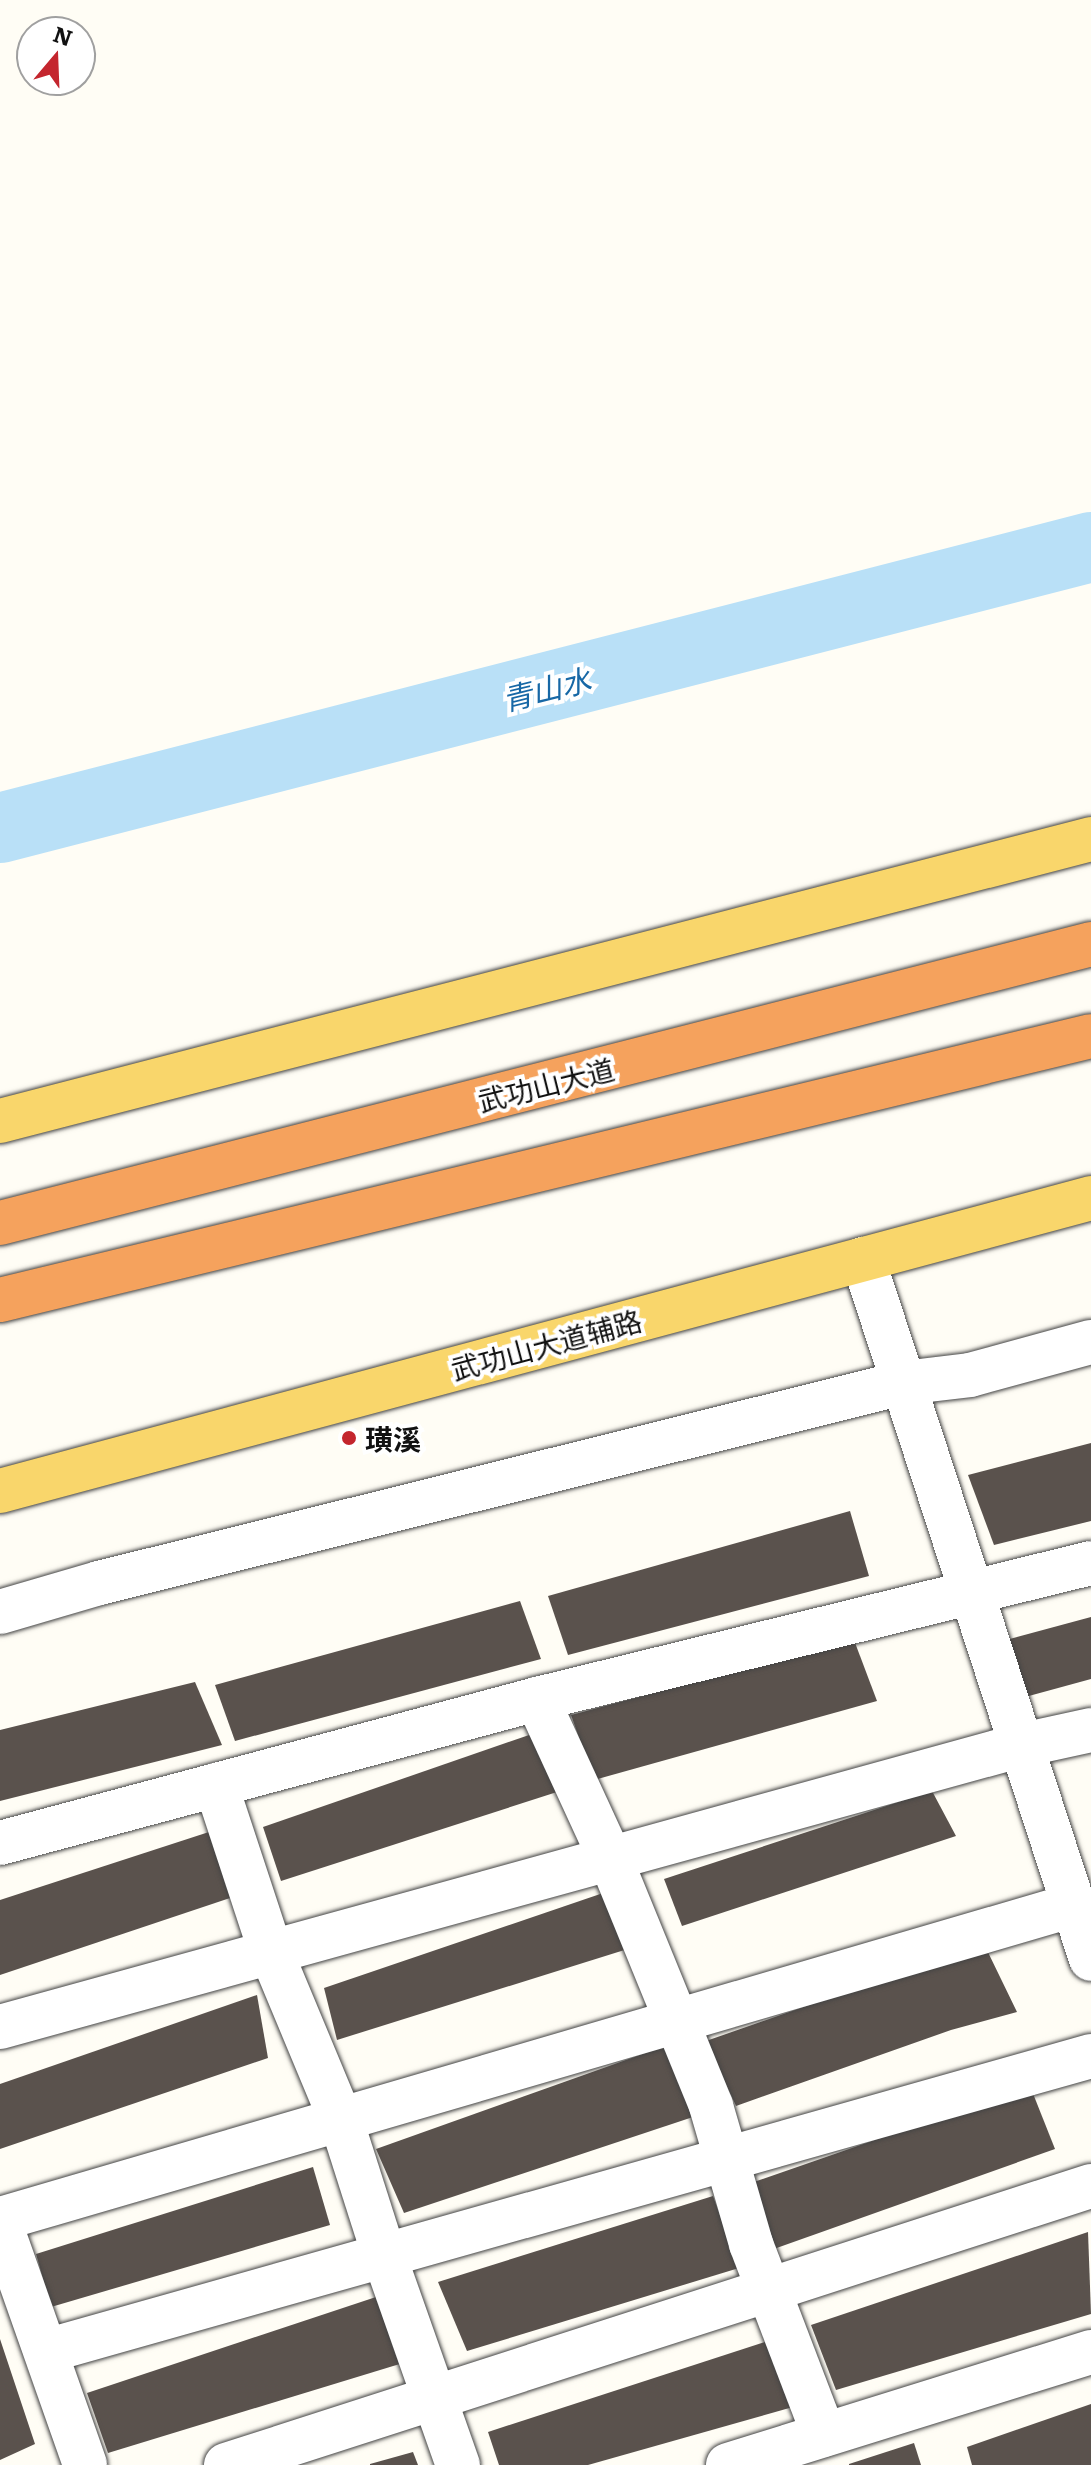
<!DOCTYPE html>
<html>
<head>
<meta charset="utf-8">
<style>
	body { margin:0 }
	#map { position:relative; width:1091px; height:2465px; overflow:hidden; background:#fffdf5; font-family:Literata,"Noto Sans SC",serif }
	div>[style] { position:absolute }
	.river>* { height:70px; margin:-35px; padding:0 35px; transform-origin:35px; border-radius:35px; background:#b9e0f7 }
	.building>* { inset:0; background:#5a524d }
	.roads { filter:drop-shadow(0 0 2px #444) drop-shadow(0 0 2px #444) }
	.minor>* { height:44px; margin:-22px; padding:0 22px; transform-origin:22px; border-radius:22px; background:#fff }
	.major>* { height:44px; margin:-22px; padding:0 22px; transform-origin:22px; border-radius:22px; background:#f9d66b }
	.highway>* { height:44px; margin:-22px; padding:0 22px; transform-origin:22px; border-radius:22px; background:#f5a25d }
	.dots>* { width:22px; height:22px; translate:-50% -50%; box-sizing:border-box; border:4px solid #fff; border-radius:50% }
	span { translate:-50% -50%; white-space:nowrap; text-align:center; line-height:1.15; -webkit-text-stroke:8px #fff; paint-order:stroke }
	.street-label { font-size:28px; color:#111 }
	.poi-label { font-size:28px; color:#111; font-weight:700 }
	.left { translate:0 -50%; text-align:left }
	.water-label { font-size:30px; color:#1768a6; font-style:italic }
	.north { position:absolute; left:16px; top:16px; width:80px; height:80px; box-sizing:border-box; background:#fff; border:2px solid #a0a0a0; border-radius:50%; rotate:19deg; font-size:22px; font-weight:700; line-height:32px; text-align:center; color:#111 }
	.north::after { content:''; display:block; margin:auto; width:28px; height:36px; background:#c4262e; clip-path:polygon(50% 0,100% 100%,50% 72%,0 100%) }
</style>
</head>
<body>
<div id="map">
	<div class="river">
		<i style="left:0;top:828px;width:1127px;rotate:-14.44deg"></i>
	</div>
	<div class="building">
		<i style="clip-path:polygon(1091px 1443px,1091px 1521px,994px 1545px,968px 1475px)"></i>
		<i style="clip-path:polygon(850px 1511px,869px 1576px,568px 1655px,548px 1596px)"></i>
		<i style="clip-path:polygon(520px 1601px,541px 1659px,235px 1741px,215px 1685px)"></i>
		<i style="clip-path:polygon(1091px 1617px,1091px 1679px,1007px 1702px,984px 1646px)"></i>
		<i style="clip-path:polygon(854px 1640px,877px 1701px,594px 1780px,571px 1715px)"></i>
		<i style="clip-path:polygon(195px 1682px,222px 1745px,0 1801px,0 1730px)"></i>
		<i style="clip-path:polygon(532px 1734px,557px 1792px,281px 1881px,263px 1827px)"></i>
		<i style="clip-path:polygon(932px 1791px,956px 1836px,682px 1926px,664px 1879px)"></i>
		<i style="clip-path:polygon(212px 1831px,236px 1896px,0 1975px,0 1900px)"></i>
		<i style="clip-path:polygon(609px 1891px,634px 1947px,337px 2040px,324px 1988px)"></i>
		<i style="clip-path:polygon(984px 1944px,1017px 2012px,951px 2030px,736px 2106px,706px 2041px)"></i>
		<i style="clip-path:polygon(257px 1995px,268px 2058px,0 2149px,0 2084px)"></i>
		<i style="clip-path:polygon(668px 2045px,699px 2115px,404px 2213px,376px 2149px)"></i>
		<i style="clip-path:polygon(1030px 2086px,1055px 2149px,771px 2250px,748px 2184px)"></i>
		<i style="clip-path:polygon(313px 2167px,330px 2225px,51px 2307px,36px 2254px)"></i>
		<i style="clip-path:polygon(713px 2196px,739px 2268px,467px 2351px,438px 2282px)"></i>
		<i style="clip-path:polygon(1088px 2232px,1091px 2314px,836px 2390px,811px 2325px)"></i>
		<i style="clip-path:polygon(376px 2297px,403px 2363px,108px 2453px,87px 2393px)"></i>
		<i style="clip-path:polygon(0 2339px,35px 2444px,0 2460px)"></i>
		<i style="clip-path:polygon(771px 2340px,800px 2405px,588px 2465px,499px 2465px,488px 2432px)"></i>
		<i style="clip-path:polygon(1091px 2404px,1091px 2465px,972px 2465px,967px 2447px)"></i>
		<i style="clip-path:polygon(914px 2443px,921px 2465px,849px 2465px,849px 2464px)"></i>
		<i style="clip-path:polygon(413px 2452px,418px 2465px,370px 2465px,370px 2464px)"></i>
	</div>
	<div class="roads">
		<div class="minor">
			<i style="left:863px;top:1259px;width:736px;rotate:71.96deg"></i>
			<i style="left:0;top:1612px;width:103px;rotate:-16.3deg"></i>
			<i style="left:99px;top:1583px;width:829px;rotate:-13.97deg"></i>
			<i style="left:903px;top:1383px;width:67px;rotate:-6.8deg"></i>
			<i style="left:970px;top:1375px;width:125px;rotate:-15.3deg"></i>
			<i style="left:537px;top:1699px;width:175px;rotate:65.3deg"></i>
			<i style="left:610px;top:1858px;width:268px;rotate:67.8deg"></i>
			<i style="left:711px;top:2106px;width:144px;rotate:73.8deg"></i>
			<i style="left:751px;top:2244px;width:204px;rotate:69.1deg"></i>
			<i style="left:216px;top:1785px;width:176px;rotate:71.8deg"></i>
			<i style="left:271px;top:1952px;width:182px;rotate:67.4deg"></i>
			<i style="left:341px;top:2120px;width:142px;rotate:72.3deg"></i>
			<i style="left:384px;top:2255px;width:223px;rotate:70.6deg"></i>
			<i style="left:0;top:1843px;width:556px;rotate:-15.01deg"></i>
			<i style="left:537px;top:1699px;width:570px;rotate:-13.79deg"></i>
			<i style="left:0;top:2027px;width:1060px;rotate:-15.43deg"></i>
			<i style="left:1022px;top:1745px;width:71px;rotate:-12.3deg"></i>
			<i style="left:0;top:2219px;width:1119px;rotate:-16.3deg"></i>
			<i style="left:0;top:2223px;width:256px;rotate:70.6deg"></i>
			<i style="left:46px;top:2351px;width:1086px;rotate:-15.76deg"></i>
			<i style="left:226px;top:2465px;width:909px;rotate:-17.88deg"></i>
			<i style="left:728px;top:2465px;width:380px;rotate:-17.3deg"></i>
		</div>
		<div class="major">
			<i style="left:0;top:1121px;width:1127px;rotate:-14.49deg"></i>
			<i style="left:0;top:1491px;width:1130px;rotate:-15.03deg"></i>
		</div>
		<div class="highway">
			<i style="left:0;top:1223px;width:1126px;rotate:-14.34deg"></i>
			<i style="left:0;top:1300px;width:1122px;rotate:-13.6deg"></i>
		</div>
	</div>
	<div class="dots">
		<i style="left:349px;top:1438px;background:#c4262e"></i>
	</div>
	<div class="street-label">
		<span style="left:546px;top:1084px;rotate:-14deg">武功山大道</span>
		<span style="left:546px;top:1344px;rotate:-15deg">武功山大道辅路</span>
	</div>
	<div class="poi-label">
		<span class="left" style="left:365px;top:1438px">璜溪</span>
	</div>
	<div class="water-label">
		<span style="left:546px;top:688px;rotate:-14deg">青山水</span>
	</div>
	<div class="north">N</div>
</div>
</body>
</html>
